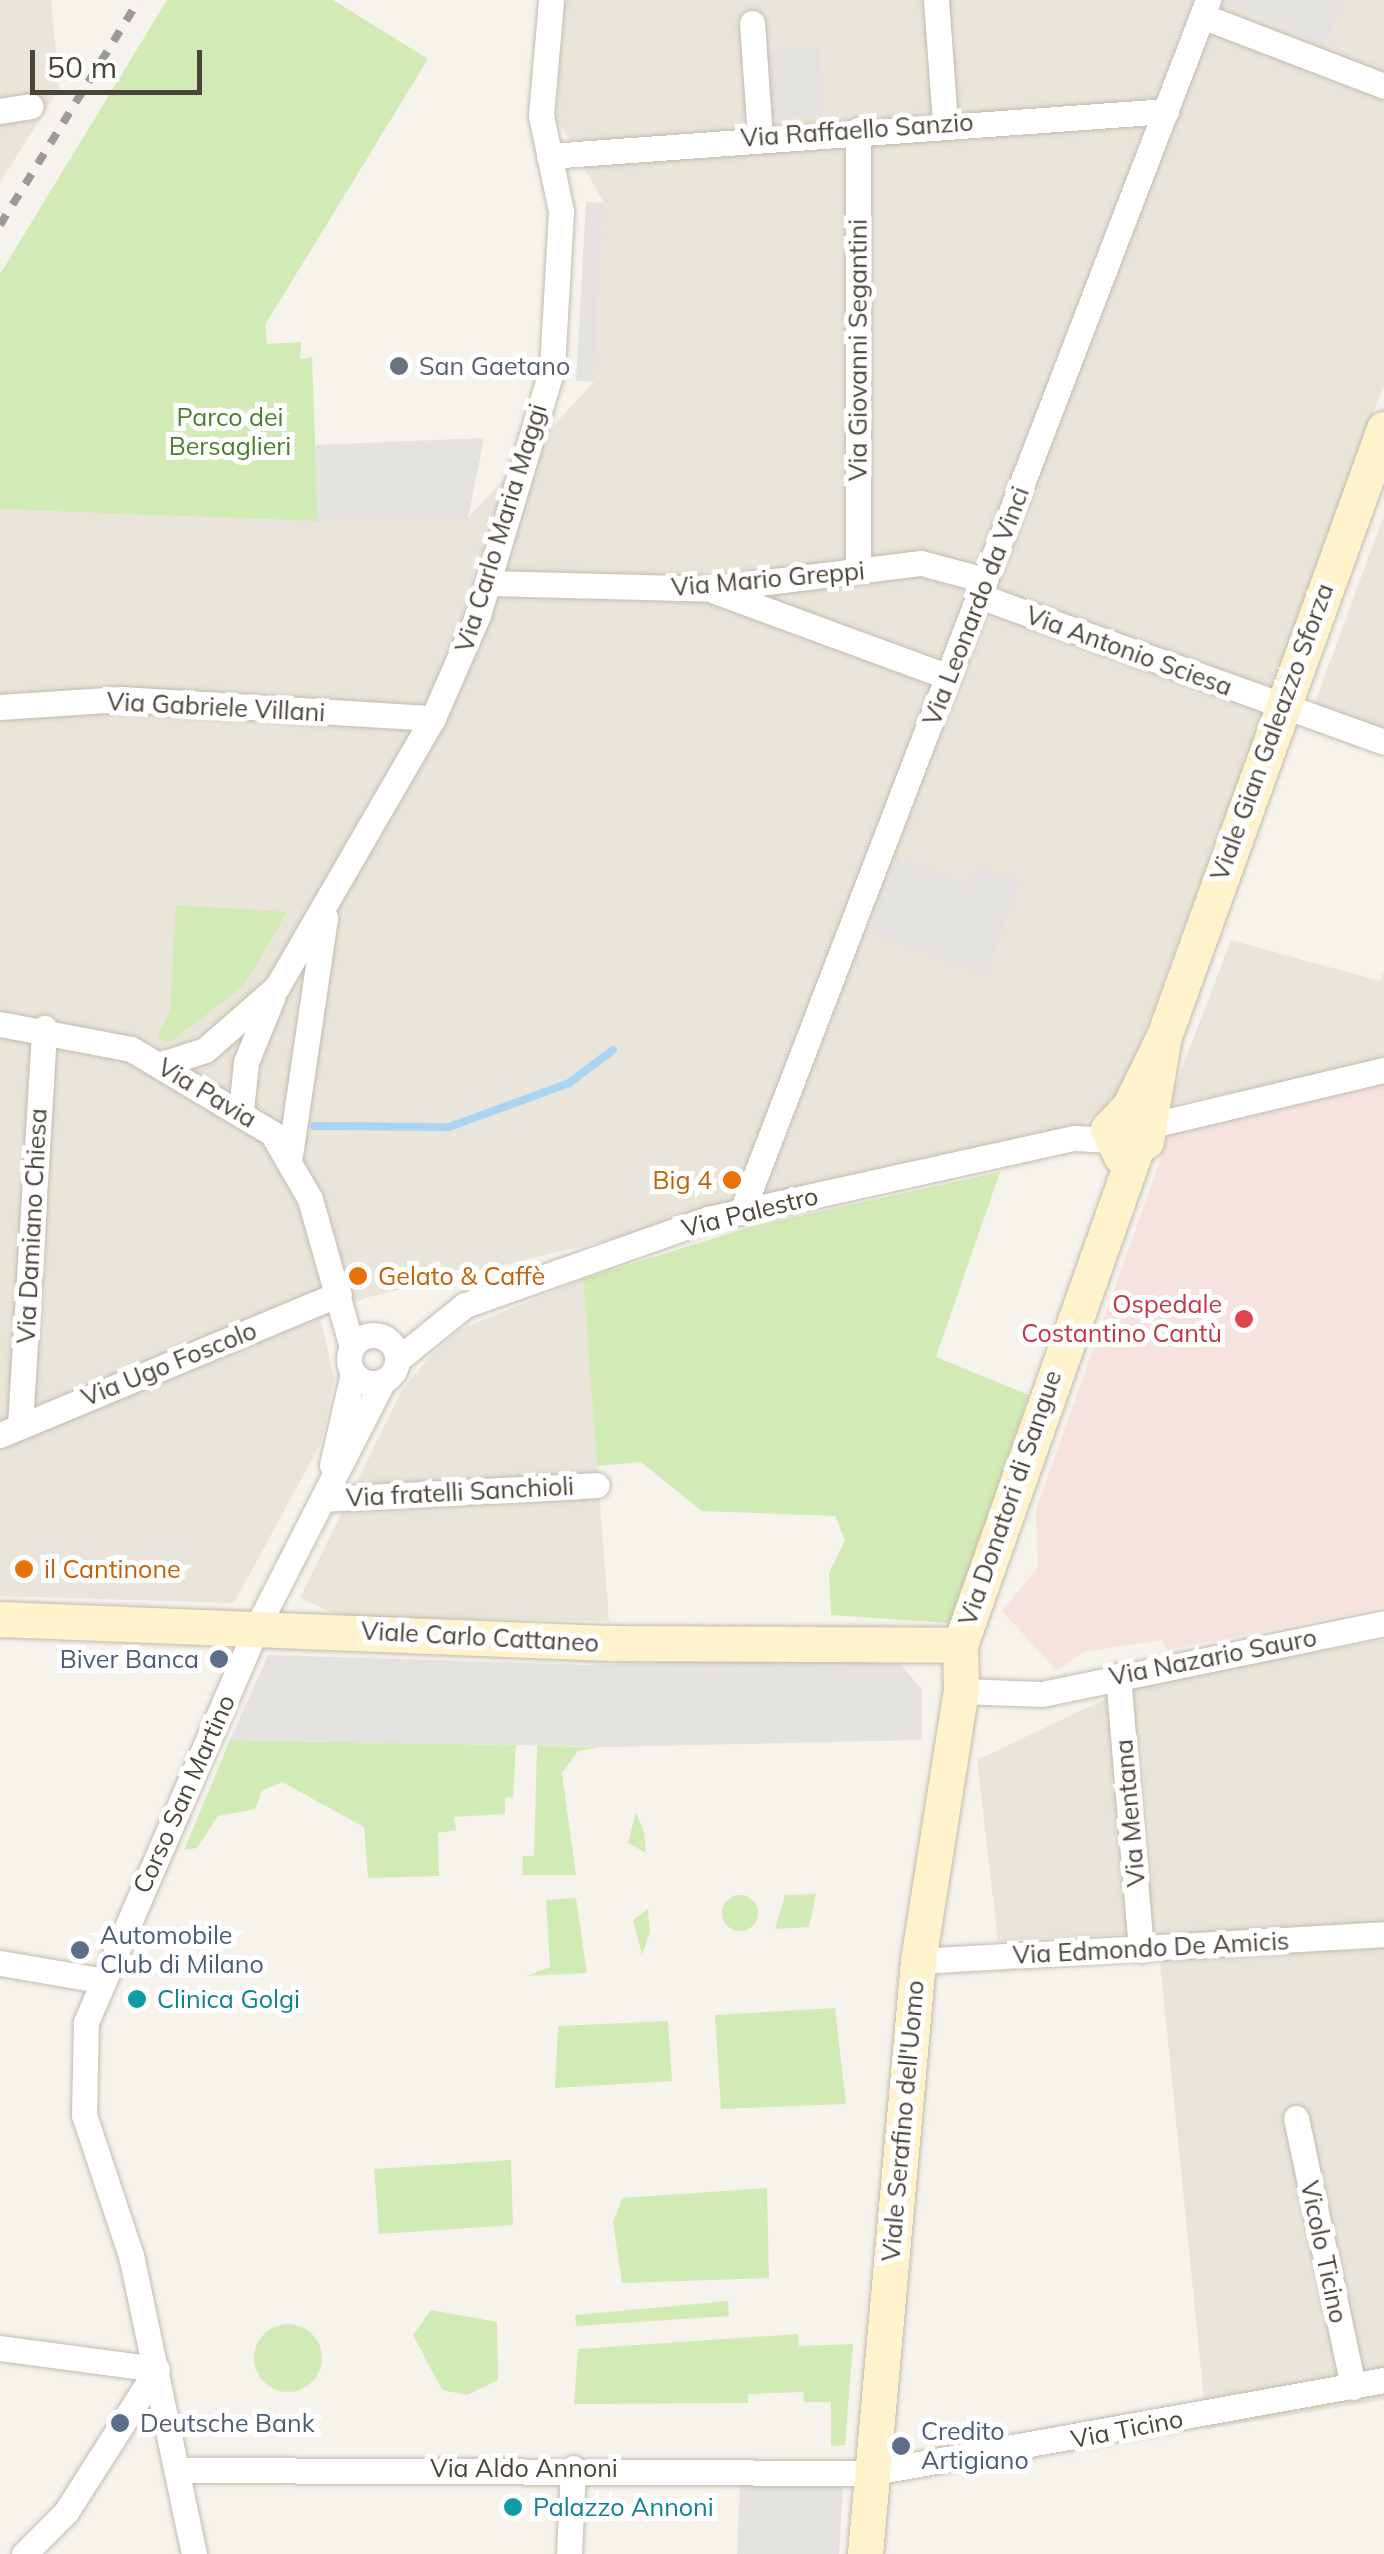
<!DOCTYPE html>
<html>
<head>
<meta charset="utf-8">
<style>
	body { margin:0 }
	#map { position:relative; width:1384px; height:2554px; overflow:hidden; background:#f6f3ec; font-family:Mulish,sans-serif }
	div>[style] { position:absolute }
	.residential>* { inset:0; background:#eae5da }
	.medical>* { inset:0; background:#f6e3e0 }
	.green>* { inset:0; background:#d2eab5 }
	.round { border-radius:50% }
	.parking>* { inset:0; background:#e5e3e0 }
	.stream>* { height:8px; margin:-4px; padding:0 4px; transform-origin:4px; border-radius:4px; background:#a9d4f2 }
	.roads { filter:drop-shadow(0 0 2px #c2bbae) drop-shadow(0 0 2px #c2bbae) }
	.street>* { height:25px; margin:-12.5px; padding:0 12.5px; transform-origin:12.5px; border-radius:12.5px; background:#fff }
	.street>.ring { margin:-12.5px; padding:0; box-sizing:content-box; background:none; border:25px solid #fff; border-radius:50% }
	.secondary>* { height:35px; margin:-17.5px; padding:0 17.5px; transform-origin:17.5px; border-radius:17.5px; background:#fff3cd }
	.rail>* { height:8px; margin-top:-4px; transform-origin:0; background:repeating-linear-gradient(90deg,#9a9a9a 0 12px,transparent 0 24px) }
	.dots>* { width:28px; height:28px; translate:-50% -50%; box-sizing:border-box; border:5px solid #fff; border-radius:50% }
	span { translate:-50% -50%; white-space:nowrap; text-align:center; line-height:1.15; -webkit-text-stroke:10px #fff; paint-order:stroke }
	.street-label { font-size:25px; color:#4b4439 }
	.worship-label { font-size:25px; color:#5b616d }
	.left { translate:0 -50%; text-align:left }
	.park-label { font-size:25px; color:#4a7f2a }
	.food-label { font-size:25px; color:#c56008 }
	.right { translate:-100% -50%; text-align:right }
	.health-label { font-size:25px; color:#be3a42 }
	.service-label { font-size:25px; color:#4e5e75 }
	.culture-label { font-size:25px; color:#0d838f }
	.scale { position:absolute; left:30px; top:50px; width:172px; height:45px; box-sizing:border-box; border:5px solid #4b4439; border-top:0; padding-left:12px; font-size:30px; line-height:35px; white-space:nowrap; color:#4b4439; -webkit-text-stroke:8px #fff; paint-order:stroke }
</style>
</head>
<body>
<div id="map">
	<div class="residential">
		<i style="clip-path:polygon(0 0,51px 0,59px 88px,0 183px)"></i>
		<i style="clip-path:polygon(564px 0,1384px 0,1384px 385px,1122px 1095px,1078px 1128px,365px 1298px,321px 1320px,334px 1378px,322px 1441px,234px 1603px,0 1596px,0 509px,468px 518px,594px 382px,604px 203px,556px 118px)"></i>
		<i style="clip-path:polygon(1384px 515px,1384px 734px,1310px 716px)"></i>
		<i style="clip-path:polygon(1231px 940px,1380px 981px,1384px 972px,1384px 1063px,1168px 1105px)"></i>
		<i style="clip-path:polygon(583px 1279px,609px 1621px,342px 1617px,300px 1598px,402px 1390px,431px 1355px,461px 1329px)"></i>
		<i style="clip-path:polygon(1384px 1640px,1384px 2400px,1207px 2429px,1157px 1932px,998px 1941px,977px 1760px,1147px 1679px)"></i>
	</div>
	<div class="medical">
		<i style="clip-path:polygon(1384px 1080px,1384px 1607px,1167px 1650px,1162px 1640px,1084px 1652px,1057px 1671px,1002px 1611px,1038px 1567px,1036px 1510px,1172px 1127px)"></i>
	</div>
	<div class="green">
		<i style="clip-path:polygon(167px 0,333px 0,428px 59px,265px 325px,267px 344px,301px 342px,300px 359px,312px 357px,318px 521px,0 509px,0 274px)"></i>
		<i style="clip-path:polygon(176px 905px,287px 912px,244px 986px,169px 1043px,157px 1038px,170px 1011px)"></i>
		<i style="clip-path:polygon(1000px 1172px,936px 1357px,1029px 1395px,950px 1623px,831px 1615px,829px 1573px,845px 1540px,835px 1516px,702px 1511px,641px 1462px,597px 1466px,583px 1279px,750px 1227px)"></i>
		<i style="clip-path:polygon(230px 1740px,516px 1745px,513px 1797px,505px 1798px,505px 1814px,454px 1817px,456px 1830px,438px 1833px,439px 1876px,368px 1878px,364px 1827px,282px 1782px,262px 1791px,255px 1809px,218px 1816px,197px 1848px,184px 1850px)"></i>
		<i style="clip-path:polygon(537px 1746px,601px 1747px,578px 1751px,562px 1773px,576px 1875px,522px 1875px,523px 1856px,534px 1856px)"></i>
		<i style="clip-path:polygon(636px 1812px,644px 1832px,646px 1853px,628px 1843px)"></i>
		<i style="clip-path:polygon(816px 1894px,809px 1927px,775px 1929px,785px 1895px)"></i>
		<i class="round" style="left:722px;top:1895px;width:36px;height:36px"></i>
		<i style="clip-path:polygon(576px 1898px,587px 1973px,527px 1976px,550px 1967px,546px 1900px)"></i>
		<i style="clip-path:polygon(648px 1909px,650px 1932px,642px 1955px,633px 1920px)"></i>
		<i style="clip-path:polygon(835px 2008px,846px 2104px,721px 2109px,715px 2015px)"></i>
		<i style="clip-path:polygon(668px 2021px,672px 2081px,555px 2088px,558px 2026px)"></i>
		<i style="clip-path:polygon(511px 2160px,513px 2225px,379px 2234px,374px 2169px)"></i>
		<i style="clip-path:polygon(767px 2188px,769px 2278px,622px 2283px,613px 2222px,622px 2198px)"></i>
		<i style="clip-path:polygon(728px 2301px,729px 2316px,576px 2326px,575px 2315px)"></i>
		<i style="clip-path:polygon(431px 2310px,497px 2322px,498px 2380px,467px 2395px,442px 2390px,413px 2335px)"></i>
		<i class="round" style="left:254px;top:2324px;width:68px;height:68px"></i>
		<i style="clip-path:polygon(798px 2334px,799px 2346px,853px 2344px,845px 2445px,831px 2446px,831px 2402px,804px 2402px,803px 2392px,748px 2394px,748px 2403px,574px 2404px,578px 2349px)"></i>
	</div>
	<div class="parking">
		<i style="clip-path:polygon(1219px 0,1343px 0,1325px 45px)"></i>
		<i style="clip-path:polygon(819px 47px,824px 114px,771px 117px,765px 50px)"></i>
		<i style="clip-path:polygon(586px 202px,604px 203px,594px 382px,576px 381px)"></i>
		<i style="clip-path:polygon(484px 438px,468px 518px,318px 521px,315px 445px)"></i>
		<i style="clip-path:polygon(897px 857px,971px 885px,978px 867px,1020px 882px,985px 975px,869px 932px)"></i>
		<i style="clip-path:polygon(268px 1655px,587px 1665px,877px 1656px,899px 1663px,922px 1689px,922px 1740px,612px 1747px,230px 1740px)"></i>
		<i style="clip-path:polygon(740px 2480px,843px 2486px,839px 2554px,737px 2554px)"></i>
	</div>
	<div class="stream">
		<i style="left:314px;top:1126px;width:135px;rotate:0.4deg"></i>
		<i style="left:449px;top:1127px;width:128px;rotate:-20.1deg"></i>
		<i style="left:569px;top:1083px;width:55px;rotate:-36.9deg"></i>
	</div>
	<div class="roads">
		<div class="street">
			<i style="left:936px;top:0;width:123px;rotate:85.8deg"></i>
			<i style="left:1202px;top:16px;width:195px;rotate:21deg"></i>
			<i style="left:752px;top:23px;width:114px;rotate:86deg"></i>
			<i style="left:0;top:111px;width:31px;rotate:-9deg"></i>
			<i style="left:549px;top:156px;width:619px;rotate:-4.17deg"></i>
			<i style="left:858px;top:570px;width:440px;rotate:-90deg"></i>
			<i style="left:488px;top:583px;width:223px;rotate:1.5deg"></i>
			<i style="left:711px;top:589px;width:212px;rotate:-7.1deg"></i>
			<i style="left:921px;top:563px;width:66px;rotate:14.9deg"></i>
			<i style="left:715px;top:591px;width:249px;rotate:20.2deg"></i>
			<i style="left:979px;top:596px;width:431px;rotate:19.8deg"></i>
			<i style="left:0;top:707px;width:121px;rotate:-3.8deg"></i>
			<i style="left:121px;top:699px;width:313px;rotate:3.5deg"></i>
			<i style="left:0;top:1024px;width:133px;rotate:10.8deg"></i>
			<i style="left:131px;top:1049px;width:164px;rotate:30.8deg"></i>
			<i style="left:272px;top:1133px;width:76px;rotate:60.1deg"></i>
			<i style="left:310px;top:1199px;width:154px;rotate:74.2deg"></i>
			<i style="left:162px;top:1064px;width:45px;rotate:-18deg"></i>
			<i style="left:205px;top:1050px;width:96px;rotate:-41.2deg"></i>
			<i style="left:277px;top:987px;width:311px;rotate:-59.9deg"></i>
			<i style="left:433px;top:718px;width:112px;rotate:-66.4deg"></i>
			<i style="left:478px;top:615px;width:258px;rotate:-73.3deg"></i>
			<i style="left:552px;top:368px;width:157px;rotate:-86.7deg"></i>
			<i style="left:561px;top:211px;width:98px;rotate:-101.8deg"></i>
			<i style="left:541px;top:115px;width:115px;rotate:-85deg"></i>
			<i style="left:241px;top:1111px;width:49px;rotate:-84.2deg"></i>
			<i style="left:246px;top:1062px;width:71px;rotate:-67.8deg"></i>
			<i style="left:1144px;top:1127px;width:247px;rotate:-13.4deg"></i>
			<i style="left:290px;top:1155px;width:240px;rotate:-81.6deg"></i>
			<i style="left:742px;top:1211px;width:1298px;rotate:-68.95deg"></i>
			<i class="ring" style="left:349px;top:1335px;width:23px;height:23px"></i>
			<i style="left:397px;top:1360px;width:87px;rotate:-39deg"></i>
			<i style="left:465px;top:1305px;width:258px;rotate:-19.5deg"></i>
			<i style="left:708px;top:1219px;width:375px;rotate:-12.5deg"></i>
			<i style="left:1074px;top:1138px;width:33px;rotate:3deg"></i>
			<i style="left:20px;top:1425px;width:398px;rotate:-86.5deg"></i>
			<i style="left:0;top:1435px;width:367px;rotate:-22.6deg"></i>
			<i style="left:332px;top:1465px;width:94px;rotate:-77.1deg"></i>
			<i style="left:323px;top:1499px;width:274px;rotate:-2.9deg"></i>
			<i style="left:1118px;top:1676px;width:275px;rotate:85.2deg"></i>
			<i style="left:961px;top:1691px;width:81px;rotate:2.1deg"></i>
			<i style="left:1042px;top:1694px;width:349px;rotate:-11.7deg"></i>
			<i style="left:918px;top:1961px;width:467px;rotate:-3.3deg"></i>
			<i style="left:0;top:1963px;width:100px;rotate:9.7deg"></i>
			<i style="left:1296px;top:2118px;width:275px;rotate:78deg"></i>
			<i style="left:0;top:2348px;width:158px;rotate:7.6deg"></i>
			<i style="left:179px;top:2470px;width:690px;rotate:0.25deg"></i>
			<i style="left:869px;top:2473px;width:523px;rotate:-10.24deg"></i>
			<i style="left:24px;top:2554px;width:59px;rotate:-45deg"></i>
			<i style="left:66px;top:2512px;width:169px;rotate:-57.5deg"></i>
			<i style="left:194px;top:2554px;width:305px;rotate:-101.9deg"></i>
			<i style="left:131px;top:2256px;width:149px;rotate:-108.4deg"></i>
			<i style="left:84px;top:2115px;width:93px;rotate:-88.8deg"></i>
			<i style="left:86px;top:2022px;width:435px;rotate:-66.6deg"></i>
			<i style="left:259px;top:1623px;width:272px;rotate:-62.9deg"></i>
			<i style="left:569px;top:2554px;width:86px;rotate:-87.3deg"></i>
		</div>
		<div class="secondary">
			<i style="left:1164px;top:1036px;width:79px;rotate:116.2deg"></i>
			<i style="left:1129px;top:1107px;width:30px;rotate:134deg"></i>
			<i style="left:1108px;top:1129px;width:30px;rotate:64deg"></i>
			<i style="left:1121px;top:1156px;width:29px;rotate:-31deg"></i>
			<i style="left:1146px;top:1141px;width:107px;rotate:-80.3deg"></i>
			<i style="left:1164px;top:1036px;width:646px;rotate:-70.08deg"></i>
			<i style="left:0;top:1619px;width:609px;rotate:2.26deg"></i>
			<i style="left:609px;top:1643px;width:351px;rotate:0.3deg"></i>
			<i style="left:865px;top:2554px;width:595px;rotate:-84.89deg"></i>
			<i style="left:918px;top:1961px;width:273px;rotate:-81deg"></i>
			<i style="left:961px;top:1691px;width:46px;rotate:-91.2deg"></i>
			<i style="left:960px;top:1645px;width:520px;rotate:-70.45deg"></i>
		</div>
	</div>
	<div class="rail">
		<i style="left:0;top:225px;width:264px;rotate:-58.3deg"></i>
	</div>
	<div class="dots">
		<i style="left:399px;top:366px;background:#6b7280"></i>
		<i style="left:732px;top:1180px;background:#e8710a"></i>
		<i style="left:358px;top:1276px;background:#e8710a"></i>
		<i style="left:1244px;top:1319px;background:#e0444e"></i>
		<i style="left:24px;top:1569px;background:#e8710a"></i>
		<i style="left:219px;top:1659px;background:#5c6f8a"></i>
		<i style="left:80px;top:1950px;background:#5c6f8a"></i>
		<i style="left:137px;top:1999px;background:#0f9aa8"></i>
		<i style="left:120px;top:2423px;background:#5c6f8a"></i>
		<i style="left:901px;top:2446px;background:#5c6f8a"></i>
		<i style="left:513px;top:2507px;background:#0f9aa8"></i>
	</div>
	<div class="street-label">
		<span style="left:857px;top:130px;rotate:-4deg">Via Raffaello Sanzio</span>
		<span style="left:858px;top:350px;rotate:-90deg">Via Giovanni Segantini</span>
		<span style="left:501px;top:528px;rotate:-73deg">Via Carlo Maria Maggi</span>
		<span style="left:768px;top:579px;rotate:-5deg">Via Mario Greppi</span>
		<span style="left:976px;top:606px;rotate:-69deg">Via Leonardo da Vinci</span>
		<span style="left:1129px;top:651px;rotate:20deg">Via Antonio Sciesa</span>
		<span style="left:216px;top:707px;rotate:3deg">Via Gabriele Villani</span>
		<span style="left:1272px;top:732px;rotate:-70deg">Viale Gian Galeazzo Sforza</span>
		<span style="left:207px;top:1093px;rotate:31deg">Via Pavia</span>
		<span style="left:750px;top:1212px;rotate:-14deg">Via Palestro</span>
		<span style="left:32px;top:1226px;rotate:-87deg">Via Damiano Chiesa</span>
		<span style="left:169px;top:1364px;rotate:-22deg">Via Ugo Foscolo</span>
		<span style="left:460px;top:1492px;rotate:-3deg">Via fratelli Sanchioli</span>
		<span style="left:1010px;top:1498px;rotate:-71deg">Via Donatori di Sangue</span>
		<span style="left:480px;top:1637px;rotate:3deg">Viale Carlo Cattaneo</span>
		<span style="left:1213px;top:1657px;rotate:-11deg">Via Nazario Sauro</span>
		<span style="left:184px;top:1794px;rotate:-66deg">Corso San Martino</span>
		<span style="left:1130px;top:1813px;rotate:-95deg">Via Mentana</span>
		<span style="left:1151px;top:1948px;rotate:-3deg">Via Edmondo De Amicis</span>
		<span style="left:903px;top:2121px;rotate:-85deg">Viale Serafino dell'Uomo</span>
		<span style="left:1324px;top:2252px;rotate:78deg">Vicolo Ticino</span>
		<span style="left:1127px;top:2429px;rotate:-11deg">Via Ticino</span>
		<span style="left:524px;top:2468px">Via Aldo Annoni</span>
	</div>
	<div class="worship-label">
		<span class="left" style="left:419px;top:366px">San Gaetano</span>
	</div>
	<div class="park-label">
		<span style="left:230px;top:432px">Parco dei<br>Bersaglieri</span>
	</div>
	<div class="food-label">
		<span class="right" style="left:712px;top:1180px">Big 4</span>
		<span class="left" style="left:378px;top:1276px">Gelato &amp; Caffè</span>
		<span class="left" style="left:44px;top:1569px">il Cantinone</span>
	</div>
	<div class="health-label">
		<span class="right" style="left:1222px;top:1319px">Ospedale<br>Costantino Cantù</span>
	</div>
	<div class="service-label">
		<span class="right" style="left:199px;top:1659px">Biver Banca</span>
		<span class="left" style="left:100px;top:1950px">Automobile<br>Club di Milano</span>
		<span class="left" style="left:140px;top:2423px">Deutsche Bank</span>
		<span class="left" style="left:921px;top:2446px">Credito<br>Artigiano</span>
	</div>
	<div class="culture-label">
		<span class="left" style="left:157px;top:1999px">Clinica Golgi</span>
		<span class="left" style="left:533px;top:2507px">Palazzo Annoni</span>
	</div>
	<div class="scale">50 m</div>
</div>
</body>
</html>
